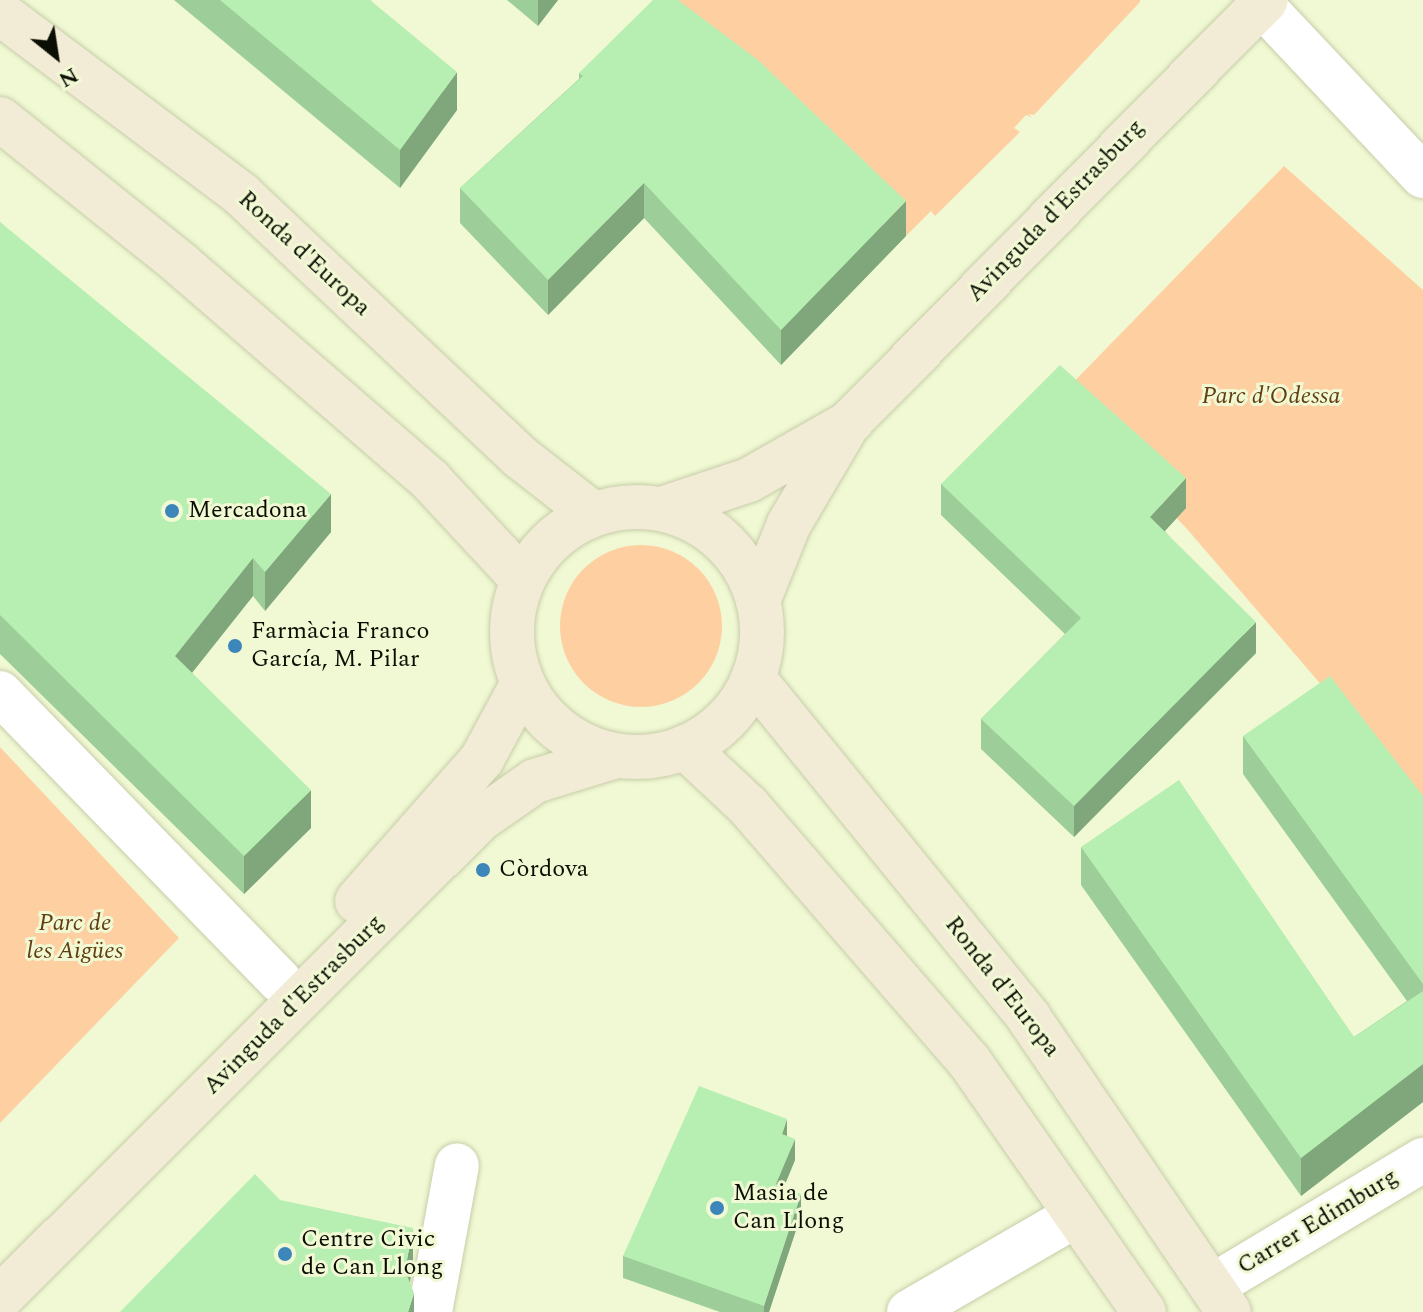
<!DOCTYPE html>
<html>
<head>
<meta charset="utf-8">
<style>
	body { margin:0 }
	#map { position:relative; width:1423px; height:1312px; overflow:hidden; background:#f1f9d4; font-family:Spectral,serif }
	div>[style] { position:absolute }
	.green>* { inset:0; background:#fdcfa1 }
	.round { border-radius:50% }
	.roads { filter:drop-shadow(0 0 2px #c6cda9) drop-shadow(0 0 2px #c6cda9) }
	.street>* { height:44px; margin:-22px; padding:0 22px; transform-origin:22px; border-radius:22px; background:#fff }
	.secondary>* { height:44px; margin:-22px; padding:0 22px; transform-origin:22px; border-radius:22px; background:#f2ebd5 }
	.secondary>.ring { margin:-22px; padding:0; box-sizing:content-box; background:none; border:44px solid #f2ebd5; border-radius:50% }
	.wall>* { inset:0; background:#9dcd98 }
	.shaded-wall>* { inset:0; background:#80a77c }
	.building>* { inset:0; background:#b7eeb1 }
	.dots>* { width:22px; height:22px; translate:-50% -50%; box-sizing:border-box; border:4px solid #f1f9d4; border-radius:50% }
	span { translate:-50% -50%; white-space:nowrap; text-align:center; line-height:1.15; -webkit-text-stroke:6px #f1f9d4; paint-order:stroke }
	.street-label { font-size:24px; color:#0b0e03 }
	.park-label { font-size:24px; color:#623d10; font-style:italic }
	.poi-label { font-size:24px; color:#0b0e03 }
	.left { translate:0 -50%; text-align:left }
	.north { position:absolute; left:16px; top:16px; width:80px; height:80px; -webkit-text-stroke:6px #f1f9d4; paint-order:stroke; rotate:150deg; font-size:22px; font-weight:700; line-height:32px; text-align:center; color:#0b0e03 }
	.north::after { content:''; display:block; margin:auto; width:28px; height:36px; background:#0b0e03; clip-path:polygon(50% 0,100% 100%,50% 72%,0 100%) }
</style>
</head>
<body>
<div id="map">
	<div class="green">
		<i style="clip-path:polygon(660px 0,1140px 0,1140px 2px,1034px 115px,1028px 114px,1032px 118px,1026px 115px,1014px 128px,1020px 132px,935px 216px,931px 211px,906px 236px)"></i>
		<i style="clip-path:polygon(1284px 166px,1423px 290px,1423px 820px,1349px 717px,1187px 529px,1060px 396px)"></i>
		<i class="round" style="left:560px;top:545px;width:162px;height:162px"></i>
		<i style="clip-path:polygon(0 747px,179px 938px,0 1123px)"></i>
	</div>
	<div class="roads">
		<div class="street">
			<i style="left:1257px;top:0;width:242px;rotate:46.7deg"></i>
			<i style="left:0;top:693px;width:402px;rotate:45.8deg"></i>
			<i style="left:1214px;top:1285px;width:244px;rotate:-30.9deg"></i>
			<i style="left:430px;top:1312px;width:149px;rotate:-79.6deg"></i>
			<i style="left:909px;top:1312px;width:193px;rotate:-30.1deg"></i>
		</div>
		<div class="secondary">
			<i style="left:0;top:13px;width:303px;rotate:36.9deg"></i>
			<i style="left:242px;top:195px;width:382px;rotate:43.3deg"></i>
			<i style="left:520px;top:457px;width:91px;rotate:37.9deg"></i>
			<i style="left:0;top:119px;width:233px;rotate:38.7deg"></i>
			<i style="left:182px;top:265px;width:330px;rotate:40.9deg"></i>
			<i style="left:431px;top:481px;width:134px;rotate:47.1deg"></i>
			<i class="ring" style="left:512px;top:507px;width:206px;height:206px"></i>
			<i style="left:662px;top:509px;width:92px;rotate:-18.4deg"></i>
			<i style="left:749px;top:480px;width:112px;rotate:-29.6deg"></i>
			<i style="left:758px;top:601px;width:83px;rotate:-68.1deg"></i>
			<i style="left:789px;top:524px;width:116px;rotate:-59.5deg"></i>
			<i style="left:848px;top:424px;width:595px;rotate:-45.41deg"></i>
			<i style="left:753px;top:678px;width:438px;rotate:50.9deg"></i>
			<i style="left:1029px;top:1018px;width:356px;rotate:55.8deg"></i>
			<i style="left:685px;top:747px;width:86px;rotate:43.1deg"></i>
			<i style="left:748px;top:806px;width:337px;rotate:49.1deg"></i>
			<i style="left:969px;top:1061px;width:306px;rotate:55.1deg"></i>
			<i style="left:357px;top:901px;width:189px;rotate:-48.6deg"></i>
			<i style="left:482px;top:759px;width:84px;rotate:-61.6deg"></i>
			<i style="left:0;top:1298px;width:677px;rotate:-44.94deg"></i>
			<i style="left:479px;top:820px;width:68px;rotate:-34.9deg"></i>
			<i style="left:535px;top:781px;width:85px;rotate:-17.2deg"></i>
		</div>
	</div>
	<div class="wall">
		<i style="clip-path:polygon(174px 0,370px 0,457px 110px,400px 188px)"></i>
		<i style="clip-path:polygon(507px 0,558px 0,538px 26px)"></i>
		<i style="clip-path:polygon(579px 73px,906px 236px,781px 365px,644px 218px,548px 315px,460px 223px,460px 188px,579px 79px)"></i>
		<i style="clip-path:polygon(0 222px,331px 532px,265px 611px,253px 596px,192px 673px,311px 828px,244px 894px,0 654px)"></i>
		<i style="clip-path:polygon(941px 484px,1186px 508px,1165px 531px,1256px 653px,1074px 837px,981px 749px,981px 719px,1065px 634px,941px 515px)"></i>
		<i style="clip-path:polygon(1243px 736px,1423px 796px,1423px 1102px,1301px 1196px,1081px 885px,1081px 847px,1354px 1037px,1407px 1001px,1243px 774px)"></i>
		<i style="clip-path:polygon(787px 1136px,795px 1160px,784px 1187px,801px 1215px,769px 1312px,720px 1312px,623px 1278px,623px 1256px)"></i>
	</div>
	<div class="shaded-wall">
		<i style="clip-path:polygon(538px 0,558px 0,538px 26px)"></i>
		<i style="clip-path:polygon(457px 72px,457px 110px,400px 188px,400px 150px)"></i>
		<i style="clip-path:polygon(644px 183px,644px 218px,548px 315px,548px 280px)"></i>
		<i style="clip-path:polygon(906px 201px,906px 236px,781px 365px,781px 330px)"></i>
		<i style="clip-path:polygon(1186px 478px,1186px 508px,1150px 547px,1150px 517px)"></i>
		<i style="clip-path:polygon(331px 494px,331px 532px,265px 611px,265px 572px)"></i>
		<i style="clip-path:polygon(253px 558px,253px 596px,175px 694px,175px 656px)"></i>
		<i style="clip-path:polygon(1256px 622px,1256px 653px,1074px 837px,1074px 806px)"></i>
		<i style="clip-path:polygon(311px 790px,311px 828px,244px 894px,244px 856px)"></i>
		<i style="clip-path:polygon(1423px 1064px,1423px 1102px,1301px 1196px,1301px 1158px)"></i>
		<i style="clip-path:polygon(787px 1119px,787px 1141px,782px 1134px)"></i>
		<i style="clip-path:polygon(795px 1139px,795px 1160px,776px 1206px,776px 1184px)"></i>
		<i style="clip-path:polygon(801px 1194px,801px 1215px,769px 1312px,764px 1312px,764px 1306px)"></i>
		<i style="clip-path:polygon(413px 1228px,413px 1266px,405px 1308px,405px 1270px)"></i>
		<i style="clip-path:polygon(414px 1293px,414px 1312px,408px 1312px)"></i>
	</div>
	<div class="building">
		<i style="clip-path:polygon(220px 0,370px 0,457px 72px,400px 150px)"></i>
		<i style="clip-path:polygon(653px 0,678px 0,758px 60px,906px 201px,781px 330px,644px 183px,548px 280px,460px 188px,583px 76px,579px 73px)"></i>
		<i style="clip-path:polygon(0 222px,331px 494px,265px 572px,253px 558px,175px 656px,311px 790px,244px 856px,0 615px)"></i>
		<i style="clip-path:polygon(1060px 365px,1186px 478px,1150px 517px,1256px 622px,1074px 806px,981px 719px,1081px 618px,941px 484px)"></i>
		<i style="clip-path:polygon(1330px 676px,1423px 796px,1423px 984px,1243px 736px)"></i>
		<i style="clip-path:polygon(1179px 780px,1354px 1037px,1423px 991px,1423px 1064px,1301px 1158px,1081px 847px)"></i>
		<i style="clip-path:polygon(699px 1086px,787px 1119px,782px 1134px,795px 1139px,776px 1184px,801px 1194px,764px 1306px,623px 1256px)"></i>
		<i style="clip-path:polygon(255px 1174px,280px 1200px,413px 1228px,405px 1270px,414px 1293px,408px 1312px,120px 1312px)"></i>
	</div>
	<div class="dots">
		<i style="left:172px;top:511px;background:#3c86ba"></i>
		<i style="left:235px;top:646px;background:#3c86ba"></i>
		<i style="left:483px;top:870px;background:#3c86ba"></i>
		<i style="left:717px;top:1208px;background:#3c86ba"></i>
		<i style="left:285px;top:1254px;background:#3c86ba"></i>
	</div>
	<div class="street-label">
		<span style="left:1056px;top:211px;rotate:-46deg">Avinguda d'Estrasburg</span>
		<span style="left:304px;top:254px;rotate:43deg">Ronda d'Europa</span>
		<span style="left:1002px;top:987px;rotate:52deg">Ronda d'Europa</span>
		<span style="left:294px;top:1005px;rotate:-45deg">Avinguda d'Estrasburg</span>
		<span style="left:1318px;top:1222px;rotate:-31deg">Carrer Edimburg</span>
	</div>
	<div class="park-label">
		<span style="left:1271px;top:397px">Parc d'Odessa</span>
		<span style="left:75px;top:938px">Parc de<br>les Aigües</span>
	</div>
	<div class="poi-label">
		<span class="left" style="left:188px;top:511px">Mercadona</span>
		<span class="left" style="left:251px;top:646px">Farmàcia Franco<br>García, M. Pilar</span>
		<span class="left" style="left:499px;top:870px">Còrdova</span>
		<span class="left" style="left:733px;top:1208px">Masia de<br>Can Llong</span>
		<span class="left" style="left:301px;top:1254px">Centre Civic<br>de Can Llong</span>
	</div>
	<div class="north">N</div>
</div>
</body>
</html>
